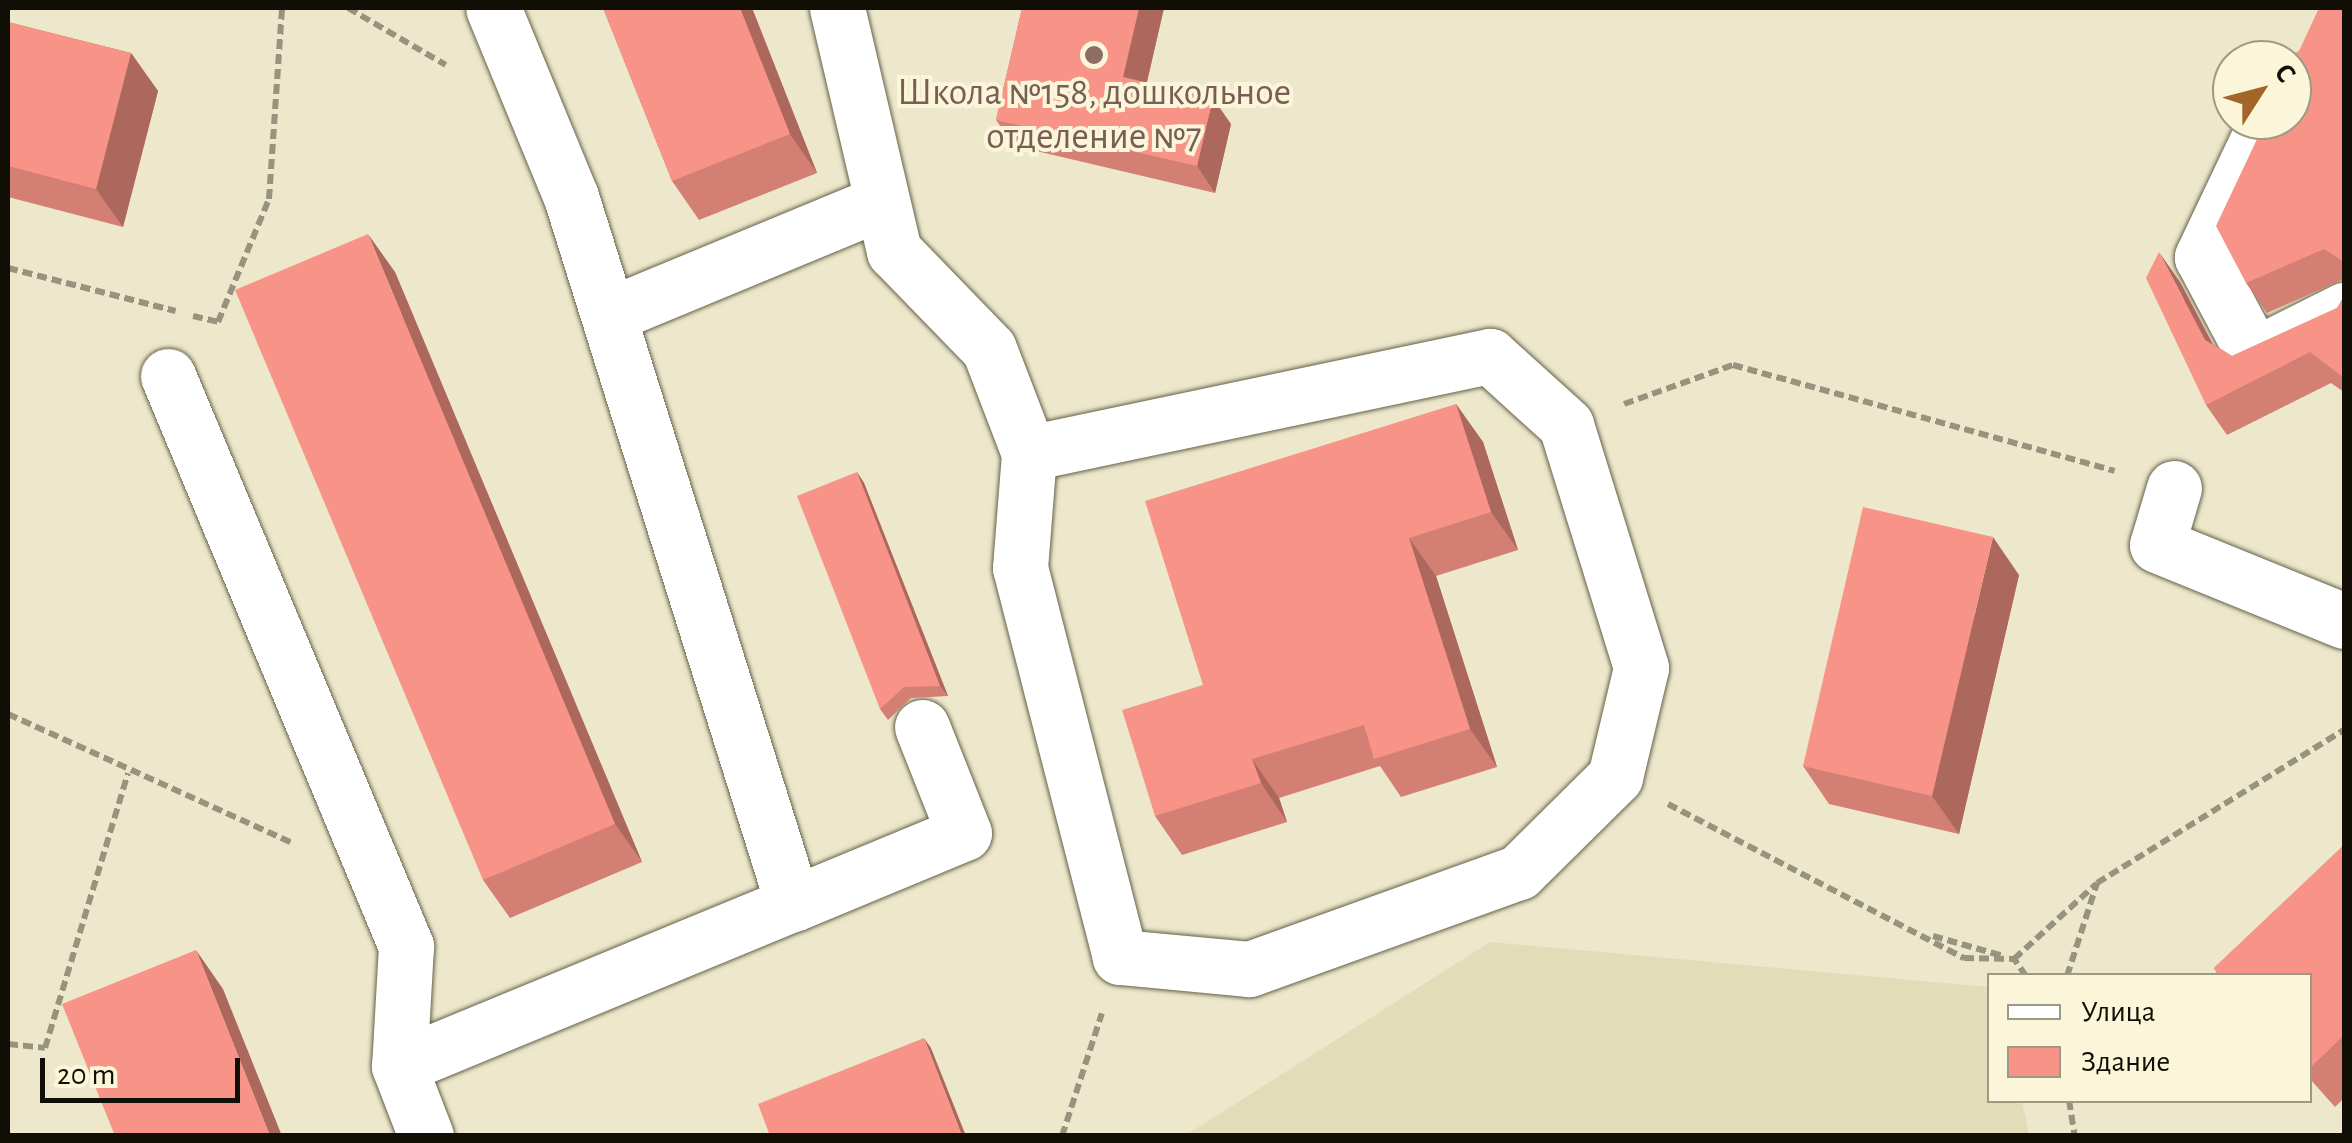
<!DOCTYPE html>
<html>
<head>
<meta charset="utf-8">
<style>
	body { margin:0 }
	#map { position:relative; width:2352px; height:1143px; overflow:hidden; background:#ede8cc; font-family:"Alegreya Sans",sans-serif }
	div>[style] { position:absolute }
	.built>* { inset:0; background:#e3dcb9 }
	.path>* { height:6px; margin-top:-3px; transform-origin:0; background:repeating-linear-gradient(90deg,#97937e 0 10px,transparent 0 15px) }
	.roads { filter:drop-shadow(0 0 2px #656048) drop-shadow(0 0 2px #656048) }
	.minor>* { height:55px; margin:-27.5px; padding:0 27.5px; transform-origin:27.5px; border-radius:27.5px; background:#fff }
	.wall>* { inset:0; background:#d47f74 }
	.shaded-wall>* { inset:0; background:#ad685e }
	.building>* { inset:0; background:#f79487 }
	.dots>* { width:28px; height:28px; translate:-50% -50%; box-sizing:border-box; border:5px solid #fbf5d9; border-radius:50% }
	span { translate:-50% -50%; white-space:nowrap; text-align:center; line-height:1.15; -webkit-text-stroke:8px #fbf5d9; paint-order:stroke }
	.education-label { font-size:38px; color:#785e54 }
	.frame { position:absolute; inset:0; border:10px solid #100e05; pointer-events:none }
	.legend { position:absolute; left:1987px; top:973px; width:325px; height:130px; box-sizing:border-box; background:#fbf5d9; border:2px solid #9d9984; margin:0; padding:12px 18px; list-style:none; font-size:30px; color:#100e05 }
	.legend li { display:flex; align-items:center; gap:20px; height:50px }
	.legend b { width:50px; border:2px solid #9d9984 }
	.north { position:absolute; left:2212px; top:40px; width:100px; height:100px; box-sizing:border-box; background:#fbf5d9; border:2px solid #9d9984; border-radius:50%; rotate:54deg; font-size:28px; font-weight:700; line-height:40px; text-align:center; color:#100e05 }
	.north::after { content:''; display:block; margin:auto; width:35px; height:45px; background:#a36629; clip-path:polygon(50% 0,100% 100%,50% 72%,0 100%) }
	.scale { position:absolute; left:40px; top:1058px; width:200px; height:45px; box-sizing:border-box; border:5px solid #100e05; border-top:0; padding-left:12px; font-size:30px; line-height:35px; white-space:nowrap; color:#100e05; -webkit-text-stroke:8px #fbf5d9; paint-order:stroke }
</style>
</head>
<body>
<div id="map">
	<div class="built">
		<i style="clip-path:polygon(1490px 942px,1989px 987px,1990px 1100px,2022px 1101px,2029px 1135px,1186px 1135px)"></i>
	</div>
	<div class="path">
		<i style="left:348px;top:8px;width:113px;rotate:30.2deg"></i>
		<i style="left:8px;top:268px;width:173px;rotate:14.4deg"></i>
		<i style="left:193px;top:316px;width:26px;rotate:13deg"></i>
		<i style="left:218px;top:322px;width:133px;rotate:-67.5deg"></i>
		<i style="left:269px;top:199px;width:191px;rotate:-86.1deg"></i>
		<i style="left:1624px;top:404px;width:116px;rotate:-19.7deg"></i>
		<i style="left:1733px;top:365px;width:396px;rotate:15.5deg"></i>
		<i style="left:8px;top:714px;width:313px;rotate:24.4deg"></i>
		<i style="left:1668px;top:804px;width:334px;rotate:27.5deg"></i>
		<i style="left:1964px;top:958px;width:50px;rotate:1.1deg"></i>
		<i style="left:1933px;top:936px;width:73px;rotate:15.9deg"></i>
		<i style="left:2026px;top:976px;width:21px;rotate:-125deg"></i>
		<i style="left:2014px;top:959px;width:111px;rotate:-42.4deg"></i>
		<i style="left:2067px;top:976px;width:98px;rotate:-72.1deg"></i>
		<i style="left:2097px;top:883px;width:291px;rotate:-31.8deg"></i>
		<i style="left:8px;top:1044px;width:37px;rotate:6deg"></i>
		<i style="left:45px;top:1048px;width:287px;rotate:-73.2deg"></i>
		<i style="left:2069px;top:1100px;width:36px;rotate:81deg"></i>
		<i style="left:1062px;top:1136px;width:129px;rotate:-72deg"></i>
	</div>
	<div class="roads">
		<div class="minor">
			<i style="left:837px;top:8px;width:250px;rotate:76.8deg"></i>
			<i style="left:894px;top:251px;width:136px;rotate:45.9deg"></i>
			<i style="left:989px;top:349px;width:111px;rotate:69deg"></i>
			<i style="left:1029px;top:453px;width:471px;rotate:-11.9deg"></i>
			<i style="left:1490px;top:356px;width:103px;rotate:42.2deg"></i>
			<i style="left:1566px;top:425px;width:254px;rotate:72.8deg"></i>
			<i style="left:1641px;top:668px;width:112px;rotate:103.4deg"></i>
			<i style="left:1615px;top:777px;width:135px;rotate:135.3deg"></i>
			<i style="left:1519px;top:872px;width:287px;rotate:160.2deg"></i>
			<i style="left:1249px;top:969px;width:130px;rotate:-174.7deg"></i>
			<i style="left:1120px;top:957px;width:402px;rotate:-104.4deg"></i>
			<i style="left:1020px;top:568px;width:115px;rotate:-85.5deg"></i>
			<i style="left:2267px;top:120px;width:152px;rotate:115.4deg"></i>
			<i style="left:2202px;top:257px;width:111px;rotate:62deg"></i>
			<i style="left:2254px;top:355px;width:101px;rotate:-26.6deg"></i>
			<i style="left:609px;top:315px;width:295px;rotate:-22.5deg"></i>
			<i style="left:168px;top:376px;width:618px;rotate:67.34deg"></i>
			<i style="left:406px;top:946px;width:120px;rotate:93.3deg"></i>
			<i style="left:2174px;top:488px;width:59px;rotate:106.6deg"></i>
			<i style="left:2157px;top:545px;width:202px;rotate:22.1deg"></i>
			<i style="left:793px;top:904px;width:185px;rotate:-22.5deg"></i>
			<i style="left:964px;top:833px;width:114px;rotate:-111.6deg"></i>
			<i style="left:426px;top:1136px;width:75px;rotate:-111.1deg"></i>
			<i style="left:399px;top:1066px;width:426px;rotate:-22.4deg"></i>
			<i style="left:793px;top:904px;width:741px;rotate:-107.43deg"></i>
			<i style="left:571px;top:197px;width:204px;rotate:-112.4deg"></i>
		</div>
	</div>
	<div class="wall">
		<i style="clip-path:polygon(603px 8px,752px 8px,817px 173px,699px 220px,672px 181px)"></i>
		<i style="clip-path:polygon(1022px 8px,1164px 8px,1147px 82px,1231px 124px,1215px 193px,1015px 146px,996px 120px)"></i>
		<i style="clip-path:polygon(2344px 8px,2344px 279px,2267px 313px,2246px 283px,2299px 51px)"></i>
		<i style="clip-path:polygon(8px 22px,131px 53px,158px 91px,123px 227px,8px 197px)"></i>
		<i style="clip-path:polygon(395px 272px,642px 862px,510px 918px,483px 880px)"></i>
		<i style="clip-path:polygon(2180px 282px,2213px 344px,2232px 356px,2337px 308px,2344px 297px,2344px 392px,2331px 383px,2227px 435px,2206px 405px)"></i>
		<i style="clip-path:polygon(1456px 404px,1483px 442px,1518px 550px,1436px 576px,1497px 767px,1401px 797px,1380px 766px,1279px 798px,1287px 822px,1182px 855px,1155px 816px)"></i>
		<i style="clip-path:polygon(857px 472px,864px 483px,948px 696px,911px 698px,888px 720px,880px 709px)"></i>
		<i style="clip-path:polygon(2019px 575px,1959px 834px,1829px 804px,1803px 766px)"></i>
		<i style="clip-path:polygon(2344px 845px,2344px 1098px,2335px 1107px,2310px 1079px,2310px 976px,2219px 976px,2214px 968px)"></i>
	</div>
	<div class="shaded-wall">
		<i style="clip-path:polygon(740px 8px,752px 8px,817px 173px,790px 134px)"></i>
		<i style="clip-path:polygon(1139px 8px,1164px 8px,1142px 103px,1123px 77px)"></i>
		<i style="clip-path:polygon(131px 53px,158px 91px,123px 227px,96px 189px)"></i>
		<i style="clip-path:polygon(1213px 98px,1231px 124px,1215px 193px,1197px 166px)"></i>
		<i style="clip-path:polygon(368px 234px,395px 272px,642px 862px,615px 824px)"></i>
		<i style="clip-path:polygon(2159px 252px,2180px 282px,2226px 370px,2205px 340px)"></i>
		<i style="clip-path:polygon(1456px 404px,1483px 442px,1518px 550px,1491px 512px)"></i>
		<i style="clip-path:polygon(857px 472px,864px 483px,948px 696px,940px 686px)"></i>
		<i style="clip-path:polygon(1993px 537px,2019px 575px,1959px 834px,1932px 796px)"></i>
		<i style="clip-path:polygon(1409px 538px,1436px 576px,1497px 767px,1470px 729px)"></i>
		<i style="clip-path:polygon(1252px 759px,1279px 798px,1287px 822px,1261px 783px)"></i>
		<i style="clip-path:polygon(196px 950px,223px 989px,282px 1136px,270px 1136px)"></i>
		<i style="clip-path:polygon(924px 1038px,931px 1048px,966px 1136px,962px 1136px)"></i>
	</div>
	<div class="building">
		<i style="clip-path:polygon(603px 8px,740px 8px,790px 134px,672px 181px)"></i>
		<i style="clip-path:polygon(1022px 8px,1139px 8px,1123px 77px,1213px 98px,1197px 166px,996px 120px)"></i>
		<i style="clip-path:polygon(2319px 8px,2344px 8px,2344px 262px,2324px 249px,2246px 283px,2216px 226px,2266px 120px,2292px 120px,2292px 60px,2280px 60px,2299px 51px)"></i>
		<i style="clip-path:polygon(8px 22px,131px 53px,96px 189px,8px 166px)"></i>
		<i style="clip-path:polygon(368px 234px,615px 824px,483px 880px,235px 290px)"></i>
		<i style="clip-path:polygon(2159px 252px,2205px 340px,2232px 356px,2337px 308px,2344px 296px,2344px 378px,2310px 352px,2206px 405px,2146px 278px)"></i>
		<i style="clip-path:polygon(1456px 404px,1491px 512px,1409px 538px,1470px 729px,1374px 759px,1364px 725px,1252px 759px,1261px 783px,1155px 816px,1122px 710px,1203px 685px,1145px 501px)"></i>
		<i style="clip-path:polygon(857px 472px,940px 686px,904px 687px,880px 709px,797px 496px)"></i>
		<i style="clip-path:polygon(1863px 507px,1993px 537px,1932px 796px,1803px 766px)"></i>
		<i style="clip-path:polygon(2344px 845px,2344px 1035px,2310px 1068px,2310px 976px,2221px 976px,2214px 968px)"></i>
		<i style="clip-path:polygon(196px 950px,270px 1136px,115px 1136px,62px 1004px)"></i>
		<i style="clip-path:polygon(924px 1038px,962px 1136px,770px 1136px,758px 1104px)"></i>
	</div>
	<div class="dots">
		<i style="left:1094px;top:55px;background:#8d6e63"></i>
	</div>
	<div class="education-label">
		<span style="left:1094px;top:116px">Школа №158, дошкольное<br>отделение №7</span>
	</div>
	<div class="frame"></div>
	<ul class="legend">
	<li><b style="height:12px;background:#fff"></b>Улица</li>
	<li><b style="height:28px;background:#f79487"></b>Здание</li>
	</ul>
	<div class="north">С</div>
	<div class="scale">20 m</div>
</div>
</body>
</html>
